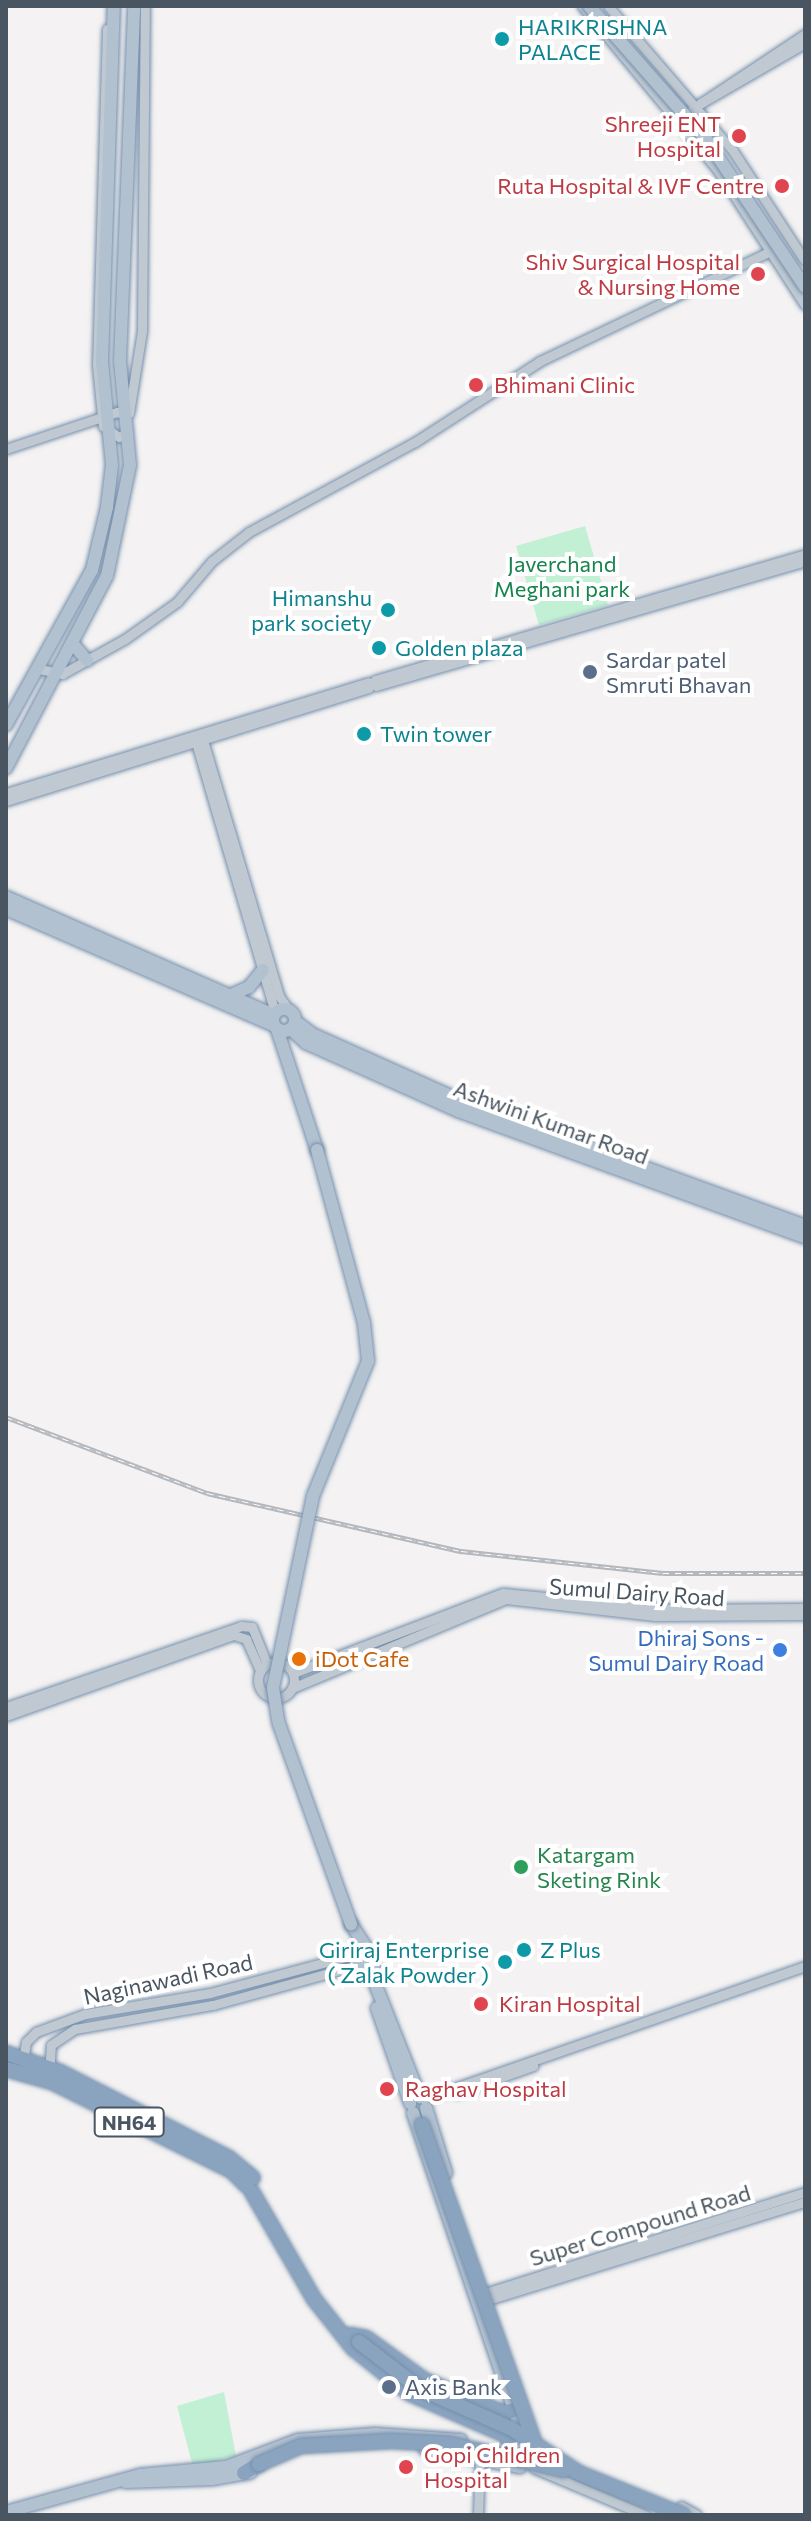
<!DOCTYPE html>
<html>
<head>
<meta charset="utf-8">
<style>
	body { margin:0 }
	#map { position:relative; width:811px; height:2521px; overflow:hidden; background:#f4f2f2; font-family:Commissioner,sans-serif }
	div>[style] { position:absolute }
	.green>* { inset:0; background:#c2f0d4 }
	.roads { filter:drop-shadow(0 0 2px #758fac) drop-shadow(0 0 2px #758fac) }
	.minor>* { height:9px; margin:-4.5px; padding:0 4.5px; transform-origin:4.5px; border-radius:4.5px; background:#c0c9d1 }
	.minor>.ring { margin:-4.5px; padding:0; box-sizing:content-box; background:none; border:9px solid #c0c9d1; border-radius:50% }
	.major>* { height:12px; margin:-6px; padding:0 6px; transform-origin:6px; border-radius:6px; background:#b2c1d0 }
	.major>.ring { margin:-6px; padding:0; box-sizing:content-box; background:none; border:12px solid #b2c1d0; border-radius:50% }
	.highway>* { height:14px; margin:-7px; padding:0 7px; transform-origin:7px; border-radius:7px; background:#8aa4c0 }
	.rail>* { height:5px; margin-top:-2.5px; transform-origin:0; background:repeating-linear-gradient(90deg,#fff 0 6px,#b4b7bc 0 12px); box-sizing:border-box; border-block:2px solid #b4b7bc }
	.bridges { filter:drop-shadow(0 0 2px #758fac) drop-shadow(0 0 2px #758fac) }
	.major-bridge>* { height:12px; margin:-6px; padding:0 6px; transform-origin:6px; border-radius:6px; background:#b2c1d0 }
	.highway-bridge>* { height:14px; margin:-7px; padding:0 7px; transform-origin:7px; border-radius:7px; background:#8aa4c0 }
	.dots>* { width:22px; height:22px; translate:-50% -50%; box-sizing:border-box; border:4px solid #fff; border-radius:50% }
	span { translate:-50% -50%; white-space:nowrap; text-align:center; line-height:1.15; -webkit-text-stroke:8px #fff; paint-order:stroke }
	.shield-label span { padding:2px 6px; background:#fff; border:2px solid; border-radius:6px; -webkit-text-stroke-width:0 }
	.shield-label { font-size:20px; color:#495560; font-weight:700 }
	.culture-label { font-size:22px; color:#0d838f }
	.left { translate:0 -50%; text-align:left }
	.right { translate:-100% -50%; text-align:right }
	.health-label { font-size:22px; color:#be3a42 }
	.park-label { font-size:22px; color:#17834e }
	.service-label { font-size:22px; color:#4e5e75 }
	.street-label { font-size:22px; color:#495560 }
	.shop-label { font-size:22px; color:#366cbe }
	.food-label { font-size:22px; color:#c56008 }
	.leisure-label { font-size:22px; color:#27864d }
	.frame { position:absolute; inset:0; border:8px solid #495560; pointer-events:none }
</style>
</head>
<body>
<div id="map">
	<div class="green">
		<i style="clip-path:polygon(585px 526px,608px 605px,539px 625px,516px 546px)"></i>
		<i style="clip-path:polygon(224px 2392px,236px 2456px,193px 2467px,177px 2406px)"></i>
	</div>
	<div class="roads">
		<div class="minor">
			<i style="left:582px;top:6px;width:212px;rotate:50.4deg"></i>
			<i style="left:717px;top:169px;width:162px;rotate:57.1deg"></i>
			<i style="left:608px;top:6px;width:191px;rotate:49.2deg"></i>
			<i style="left:733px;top:151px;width:131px;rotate:56.8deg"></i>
			<i style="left:107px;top:29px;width:336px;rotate:91.7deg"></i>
			<i style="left:97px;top:365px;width:61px;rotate:84.4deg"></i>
			<i style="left:103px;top:426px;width:19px;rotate:35deg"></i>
			<i style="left:119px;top:437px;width:10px;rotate:-24deg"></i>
			<i style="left:701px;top:103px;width:120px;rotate:-30deg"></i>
			<i style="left:692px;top:109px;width:136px;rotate:-33.6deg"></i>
			<i style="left:129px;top:413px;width:83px;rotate:-81deg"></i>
			<i style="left:142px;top:331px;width:325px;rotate:-89.5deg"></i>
			<i style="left:6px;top:449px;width:117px;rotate:-18.4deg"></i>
			<i style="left:117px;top:412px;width:9px;rotate:13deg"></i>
			<i style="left:40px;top:669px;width:23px;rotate:13deg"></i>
			<i style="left:62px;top:674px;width:72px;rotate:-29.1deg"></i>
			<i style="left:125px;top:639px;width:64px;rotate:-35.4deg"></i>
			<i style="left:177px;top:602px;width:54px;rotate:-49.5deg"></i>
			<i style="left:212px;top:561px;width:47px;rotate:-38.1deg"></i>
			<i style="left:249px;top:532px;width:189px;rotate:-28.5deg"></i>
			<i style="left:415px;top:442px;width:149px;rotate:-32.9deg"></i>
			<i style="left:540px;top:361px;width:254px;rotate:-25.5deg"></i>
			<i style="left:375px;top:680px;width:448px;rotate:-16.3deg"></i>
			<i style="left:376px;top:686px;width:447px;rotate:-16.2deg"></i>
			<i style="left:202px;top:737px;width:270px;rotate:73.4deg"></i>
			<i style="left:279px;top:996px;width:16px;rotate:55deg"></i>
			<i style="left:195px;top:739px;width:284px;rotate:73.7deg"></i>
			<i style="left:6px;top:793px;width:379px;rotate:-17deg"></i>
			<i style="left:6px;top:801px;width:380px;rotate:-17.3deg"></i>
			<i class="ring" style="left:258px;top:1662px;width:27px;height:27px"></i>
			<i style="left:293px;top:1673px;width:225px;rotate:-20.9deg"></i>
			<i style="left:503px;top:1593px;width:169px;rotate:5.4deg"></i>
			<i style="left:671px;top:1609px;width:134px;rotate:-0.4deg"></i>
			<i style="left:292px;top:1688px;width:232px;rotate:-22.6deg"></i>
			<i style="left:506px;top:1599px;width:150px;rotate:6.5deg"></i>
			<i style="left:655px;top:1616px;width:150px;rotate:-0.4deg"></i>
			<i style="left:6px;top:1707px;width:249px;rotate:-19deg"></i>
			<i style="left:241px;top:1626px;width:11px;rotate:5deg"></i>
			<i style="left:252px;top:1627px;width:40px;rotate:68deg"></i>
			<i style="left:6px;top:1716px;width:242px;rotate:-19.6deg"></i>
			<i style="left:234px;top:1635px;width:13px;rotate:18deg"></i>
			<i style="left:246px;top:1639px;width:35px;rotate:66deg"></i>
			<i style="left:23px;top:2061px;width:19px;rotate:-81deg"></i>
			<i style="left:26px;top:2042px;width:14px;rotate:-45deg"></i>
			<i style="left:36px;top:2032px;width:52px;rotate:-20.2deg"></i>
			<i style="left:85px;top:2014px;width:127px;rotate:-9.5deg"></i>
			<i style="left:210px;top:1993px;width:148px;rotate:-14.9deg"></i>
			<i style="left:49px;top:2073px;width:28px;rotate:-86deg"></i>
			<i style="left:51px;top:2045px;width:29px;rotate:-34deg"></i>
			<i style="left:75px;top:2029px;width:140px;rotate:-9.9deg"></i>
			<i style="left:213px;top:2005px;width:147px;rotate:-15.4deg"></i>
			<i style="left:457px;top:2093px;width:81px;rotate:-19.6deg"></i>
			<i style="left:423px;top:2099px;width:404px;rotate:-19.2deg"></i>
			<i style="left:485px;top:2293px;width:336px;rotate:-17.5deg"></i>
			<i style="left:488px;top:2300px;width:332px;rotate:-17.2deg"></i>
			<i style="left:534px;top:2468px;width:121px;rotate:22.9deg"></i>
			<i style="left:681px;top:2506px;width:18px;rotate:29deg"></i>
			<i style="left:478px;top:2515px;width:56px;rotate:-88deg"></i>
		</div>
		<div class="major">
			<i style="left:72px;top:643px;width:23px;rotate:49deg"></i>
			<i style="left:6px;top:725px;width:177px;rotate:-61deg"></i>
			<i style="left:92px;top:570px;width:65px;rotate:-76.6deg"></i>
			<i style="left:107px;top:507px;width:42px;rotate:-83.2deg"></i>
			<i style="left:112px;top:465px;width:103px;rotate:-95.5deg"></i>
			<i style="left:102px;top:362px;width:356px;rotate:-88.1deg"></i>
			<i style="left:6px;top:768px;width:217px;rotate:-62.3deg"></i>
			<i style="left:107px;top:576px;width:113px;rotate:-78.3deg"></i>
			<i style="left:130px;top:465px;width:104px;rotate:-95.5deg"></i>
			<i style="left:120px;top:361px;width:355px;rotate:-87.7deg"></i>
			<i style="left:6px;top:897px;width:292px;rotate:23.8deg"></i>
			<i style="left:6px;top:909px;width:293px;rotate:23.5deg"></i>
			<i style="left:229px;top:996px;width:22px;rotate:-24deg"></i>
			<i style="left:249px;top:987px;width:22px;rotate:-51deg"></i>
			<i class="ring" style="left:273px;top:1009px;width:10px;height:10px"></i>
			<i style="left:295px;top:1021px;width:21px;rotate:37deg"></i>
			<i style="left:312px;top:1034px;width:164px;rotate:24.1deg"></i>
			<i style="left:462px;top:1101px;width:365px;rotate:20deg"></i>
			<i style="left:277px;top:1029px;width:127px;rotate:71.7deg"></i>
			<i style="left:291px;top:1029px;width:21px;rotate:43deg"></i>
			<i style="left:306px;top:1043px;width:167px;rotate:24.1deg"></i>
			<i style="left:458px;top:1111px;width:369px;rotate:20deg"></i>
			<i style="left:351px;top:1924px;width:30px;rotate:57deg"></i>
			<i style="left:373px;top:1963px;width:15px;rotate:152deg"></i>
			<i style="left:360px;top:1970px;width:17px;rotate:-115deg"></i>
			<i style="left:353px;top:1955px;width:12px;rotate:-35deg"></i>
			<i style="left:363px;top:1948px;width:13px;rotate:39deg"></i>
			<i style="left:373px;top:1956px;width:25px;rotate:88deg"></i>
			<i style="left:374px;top:1981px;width:125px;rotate:68.4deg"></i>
			<i style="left:377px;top:2008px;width:101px;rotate:70.8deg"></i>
			<i style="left:426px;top:2108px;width:68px;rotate:72.9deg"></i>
			<i style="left:413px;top:2113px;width:332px;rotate:71.2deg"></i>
			<i style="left:520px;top:2427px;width:15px;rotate:101deg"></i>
			<i style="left:425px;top:2449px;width:97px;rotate:10.7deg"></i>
			<i style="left:126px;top:2482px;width:86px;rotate:-2deg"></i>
			<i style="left:212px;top:2479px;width:39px;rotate:-10deg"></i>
			<i style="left:6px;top:2512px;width:139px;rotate:-15.4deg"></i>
			<i style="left:140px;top:2475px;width:86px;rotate:-5.3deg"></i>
			<i style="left:226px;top:2467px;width:77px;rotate:-20.6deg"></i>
			<i style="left:298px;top:2440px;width:77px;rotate:-4.5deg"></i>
			<i style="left:375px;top:2434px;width:86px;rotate:4deg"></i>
		</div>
		<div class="highway">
			<i style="left:6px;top:2053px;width:57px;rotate:19.4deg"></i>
			<i style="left:60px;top:2072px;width:190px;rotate:27deg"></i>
			<i style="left:229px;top:2158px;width:31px;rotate:40deg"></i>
			<i style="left:6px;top:2069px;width:48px;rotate:15.8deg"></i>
			<i style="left:52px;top:2082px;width:201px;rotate:26.3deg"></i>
			<i style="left:232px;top:2171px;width:21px;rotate:45deg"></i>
			<i style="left:252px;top:2192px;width:124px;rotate:59.9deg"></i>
			<i style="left:314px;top:2299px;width:63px;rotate:51.5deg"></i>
			<i style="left:353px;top:2348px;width:72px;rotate:38.8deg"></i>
			<i style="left:409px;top:2393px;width:108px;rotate:23.5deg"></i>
			<i style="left:508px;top:2436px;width:12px;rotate:81deg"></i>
			<i style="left:351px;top:2335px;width:15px;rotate:11deg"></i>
			<i style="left:366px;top:2338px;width:72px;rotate:35.9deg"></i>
			<i style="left:424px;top:2380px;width:87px;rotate:22.4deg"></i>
			<i style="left:504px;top:2413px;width:10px;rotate:-17deg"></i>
			<i style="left:244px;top:2473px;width:17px;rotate:-31deg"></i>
		</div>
	</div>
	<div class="rail">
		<i style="left:6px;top:1417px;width:215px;rotate:20.7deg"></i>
		<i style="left:207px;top:1493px;width:261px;rotate:12.9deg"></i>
		<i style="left:461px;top:1551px;width:203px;rotate:6.2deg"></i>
		<i style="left:663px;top:1573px;width:142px"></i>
	</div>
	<div class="bridges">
		<div class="major-bridge">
			<i style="left:589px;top:6px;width:177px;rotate:48.7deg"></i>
			<i style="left:706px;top:139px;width:178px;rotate:56.2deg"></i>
			<i style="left:317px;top:1150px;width:179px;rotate:74.8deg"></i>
			<i style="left:364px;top:1323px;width:38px;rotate:84deg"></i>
			<i style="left:368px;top:1361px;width:146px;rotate:112.2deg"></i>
			<i style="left:313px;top:1496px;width:196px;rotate:101.8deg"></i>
			<i style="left:273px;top:1688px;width:36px;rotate:81deg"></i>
			<i style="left:279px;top:1724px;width:213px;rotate:70.2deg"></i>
		</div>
		<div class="highway-bridge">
			<i style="left:422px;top:2125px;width:335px;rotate:70.5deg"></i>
			<i style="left:359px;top:2342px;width:76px;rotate:37.5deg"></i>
			<i style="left:419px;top:2388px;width:102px;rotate:23.8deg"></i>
			<i style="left:512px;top:2429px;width:80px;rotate:33.3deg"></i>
			<i style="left:579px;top:2473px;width:112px;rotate:22deg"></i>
			<i style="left:259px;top:2464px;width:46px;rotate:-23.2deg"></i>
			<i style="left:301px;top:2446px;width:90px;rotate:-3.2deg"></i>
			<i style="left:391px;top:2441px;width:59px;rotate:2.9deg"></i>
			<i style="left:450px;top:2444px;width:117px;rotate:12.8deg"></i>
		</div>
	</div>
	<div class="dots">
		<i style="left:502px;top:39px;background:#0f9aa8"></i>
		<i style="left:739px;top:136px;background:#e0444e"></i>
		<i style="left:782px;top:186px;background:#e0444e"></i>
		<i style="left:758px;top:274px;background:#e0444e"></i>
		<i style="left:476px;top:385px;background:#e0444e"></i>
		<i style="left:388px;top:610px;background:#0f9aa8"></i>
		<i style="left:379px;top:648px;background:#0f9aa8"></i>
		<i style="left:590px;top:672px;background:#5c6f8a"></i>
		<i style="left:364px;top:734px;background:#0f9aa8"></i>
		<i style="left:780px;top:1650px;background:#3f7fe0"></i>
		<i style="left:299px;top:1659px;background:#e8710a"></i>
		<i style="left:521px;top:1867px;background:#2e9e5b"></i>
		<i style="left:524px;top:1950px;background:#0f9aa8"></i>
		<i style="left:505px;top:1962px;background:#0f9aa8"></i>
		<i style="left:481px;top:2004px;background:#e0444e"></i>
		<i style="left:387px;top:2089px;background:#e0444e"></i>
		<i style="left:389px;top:2387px;background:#5c6f8a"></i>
		<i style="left:406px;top:2467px;background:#e0444e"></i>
	</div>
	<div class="shield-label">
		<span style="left:129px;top:2122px">NH64</span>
	</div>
	<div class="culture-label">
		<span class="left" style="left:518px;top:39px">HARIKRISHNA<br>PALACE</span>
		<span class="right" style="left:372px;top:610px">Himanshu<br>park society</span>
		<span class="left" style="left:395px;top:648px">Golden plaza</span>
		<span class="left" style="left:380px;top:734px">Twin tower</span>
		<span class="right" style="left:489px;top:1962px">Giriraj Enterprise<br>( Zalak Powder )</span>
		<span class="left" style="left:540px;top:1950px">Z Plus</span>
	</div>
	<div class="health-label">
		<span class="right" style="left:721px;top:136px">Shreeji ENT<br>Hospital</span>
		<span class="right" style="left:764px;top:186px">Ruta Hospital &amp; IVF Centre</span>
		<span class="right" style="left:740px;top:274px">Shiv Surgical Hospital<br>&amp; Nursing Home</span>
		<span class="left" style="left:494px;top:385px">Bhimani Clinic</span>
		<span class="left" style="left:499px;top:2004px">Kiran Hospital</span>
		<span class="left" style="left:405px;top:2089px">Raghav Hospital</span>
		<span class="left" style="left:424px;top:2467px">Gopi Children<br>Hospital</span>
	</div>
	<div class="park-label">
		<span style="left:562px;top:576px">Javerchand<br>Meghani park</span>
	</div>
	<div class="service-label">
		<span class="left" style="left:606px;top:672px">Sardar patel<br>Smruti Bhavan</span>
		<span class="left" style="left:405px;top:2387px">Axis Bank</span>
	</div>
	<div class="street-label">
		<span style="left:551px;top:1122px;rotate:20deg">Ashwini Kumar Road</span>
		<span style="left:637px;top:1592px;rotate:4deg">Sumul Dairy Road</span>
		<span style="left:168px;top:1979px;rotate:-12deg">Naginawadi Road</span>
		<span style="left:640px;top:2225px;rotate:-17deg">Super Compound Road</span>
	</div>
	<div class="shop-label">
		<span class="right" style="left:764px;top:1650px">Dhiraj Sons -<br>Sumul Dairy Road</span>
	</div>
	<div class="food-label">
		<span class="left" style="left:315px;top:1659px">iDot Cafe</span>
	</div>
	<div class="leisure-label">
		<span class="left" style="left:537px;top:1867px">Katargam<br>Sketing Rink</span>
	</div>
	<div class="frame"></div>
</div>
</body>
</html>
